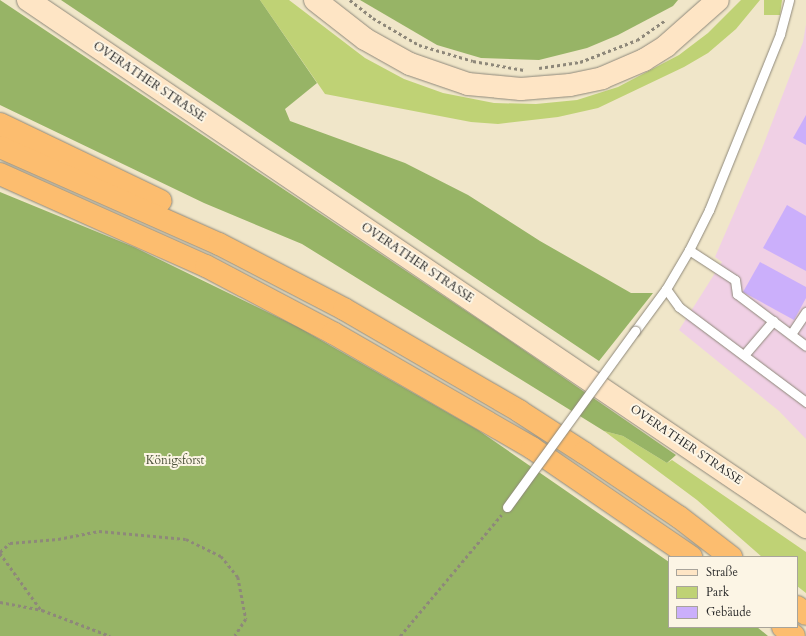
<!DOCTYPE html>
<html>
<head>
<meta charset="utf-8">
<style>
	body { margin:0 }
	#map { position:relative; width:806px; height:636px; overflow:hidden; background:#f0e6c9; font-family:Cardo,serif }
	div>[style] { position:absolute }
	.built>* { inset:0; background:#f0d0e5 }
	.green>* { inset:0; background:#bfd275 }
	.forest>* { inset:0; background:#97b466 }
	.building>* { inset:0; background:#cbaffb }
	.path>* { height:2.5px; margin-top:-1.25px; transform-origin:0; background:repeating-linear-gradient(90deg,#8e887a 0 3px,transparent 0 6px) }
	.roads { filter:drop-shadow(0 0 1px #8e887a) drop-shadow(0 0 1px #8e887a) }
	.service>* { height:9px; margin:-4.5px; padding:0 4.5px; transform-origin:4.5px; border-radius:4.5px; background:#fff }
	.secondary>* { height:22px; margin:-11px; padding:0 11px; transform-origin:11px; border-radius:11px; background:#fee5c5 }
	.motorway>* { height:22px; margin:-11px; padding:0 11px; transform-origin:11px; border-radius:11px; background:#fcbd6f }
	.bridges { filter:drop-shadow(0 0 1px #8e887a) drop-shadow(0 0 1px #8e887a) }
	.service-bridge>* { height:9px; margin:-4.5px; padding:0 4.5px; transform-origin:4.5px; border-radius:4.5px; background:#fff }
	span { translate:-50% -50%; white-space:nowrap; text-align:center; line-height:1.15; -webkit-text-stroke:4px #fcf5e5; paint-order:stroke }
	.street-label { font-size:12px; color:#2b2b2b }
	.park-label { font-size:12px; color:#50553e }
	.legend { position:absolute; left:668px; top:556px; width:130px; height:72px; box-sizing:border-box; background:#fcf5e5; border:1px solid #a8a49b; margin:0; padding:5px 7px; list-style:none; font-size:12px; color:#2b2b2b }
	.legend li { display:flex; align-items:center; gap:8px; height:20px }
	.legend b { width:20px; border:1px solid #a8a49b }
</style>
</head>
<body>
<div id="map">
	<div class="built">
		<i style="clip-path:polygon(806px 24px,806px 439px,779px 411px,679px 330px,722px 262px,715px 257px,761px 151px,803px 42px)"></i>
	</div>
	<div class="green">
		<i style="clip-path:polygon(260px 0,289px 0,365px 58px,404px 79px,443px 93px,494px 103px,536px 104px,577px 100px,618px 87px,679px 55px,708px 33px,741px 0,760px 0,736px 29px,708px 53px,684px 67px,598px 108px,558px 117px,498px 124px,471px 122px,325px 94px)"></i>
		<i style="clip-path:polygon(764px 0,782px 0,780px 15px,764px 15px)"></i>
		<i style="clip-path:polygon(604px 431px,623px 436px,667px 463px,672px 460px,806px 552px,806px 593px,797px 586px,797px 557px,762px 557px,697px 500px)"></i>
	</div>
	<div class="forest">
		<i style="clip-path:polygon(0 0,502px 335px,676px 455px,667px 463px,623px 436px,604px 431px,302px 244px,204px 203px,0 105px)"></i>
		<i style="clip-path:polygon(61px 0,260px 0,317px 83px,285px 109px,290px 121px,405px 163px,468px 195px,540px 241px,631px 293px,653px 293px,599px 361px)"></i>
		<i style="clip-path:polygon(360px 0,678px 0,673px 6px,618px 35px,587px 48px,539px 60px,481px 58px,437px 45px)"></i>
		<i style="clip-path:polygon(0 192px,134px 247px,298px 327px,478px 430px,669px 562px,669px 627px,757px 627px,768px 636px,0 636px)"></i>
	</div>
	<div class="building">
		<i style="clip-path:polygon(806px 115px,806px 145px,793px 138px)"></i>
		<i style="clip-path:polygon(787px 205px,806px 216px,806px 271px,763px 248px)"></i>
		<i style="clip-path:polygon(760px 262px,806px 287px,806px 298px,794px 320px,743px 292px)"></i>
	</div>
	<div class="path">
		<i style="left:350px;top:0;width:29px;rotate:38deg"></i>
		<i style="left:373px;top:18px;width:53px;rotate:30.4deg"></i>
		<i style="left:419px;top:45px;width:56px;rotate:16.5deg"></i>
		<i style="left:473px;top:61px;width:52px;rotate:10deg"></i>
		<i style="left:539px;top:68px;width:41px;rotate:-8.3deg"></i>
		<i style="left:580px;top:62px;width:61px;rotate:-21.1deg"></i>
		<i style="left:637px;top:40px;width:35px;rotate:-35deg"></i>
		<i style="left:0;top:552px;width:13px;rotate:-42deg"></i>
		<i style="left:10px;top:543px;width:48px;rotate:-4.8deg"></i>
		<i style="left:58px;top:539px;width:42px;rotate:-11deg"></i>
		<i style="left:99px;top:531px;width:87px;rotate:5.3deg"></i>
		<i style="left:186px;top:539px;width:39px;rotate:26deg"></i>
		<i style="left:221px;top:556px;width:27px;rotate:51deg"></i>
		<i style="left:238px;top:577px;width:43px;rotate:79.2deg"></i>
		<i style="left:246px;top:619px;width:20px;rotate:123deg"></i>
		<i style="left:0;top:553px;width:70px;rotate:54.3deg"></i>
		<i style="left:0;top:602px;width:43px;rotate:10.8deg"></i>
		<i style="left:42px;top:610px;width:73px;rotate:20.9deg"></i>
		<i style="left:400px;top:636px;width:158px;rotate:-50.1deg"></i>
	</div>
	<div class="roads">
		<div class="service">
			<i style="left:689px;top:250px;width:55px;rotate:33.1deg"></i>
			<i style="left:735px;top:280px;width:14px;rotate:82deg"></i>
			<i style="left:737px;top:294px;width:86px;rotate:37deg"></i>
			<i style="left:666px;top:289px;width:22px;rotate:54deg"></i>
			<i style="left:679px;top:307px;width:159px;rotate:36.8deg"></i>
			<i style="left:635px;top:331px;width:52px;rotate:-53.6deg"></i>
			<i style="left:666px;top:289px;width:45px;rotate:-59.5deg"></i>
			<i style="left:689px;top:250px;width:45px;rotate:-63.4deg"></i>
			<i style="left:709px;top:210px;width:190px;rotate:-68deg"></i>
			<i style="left:780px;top:34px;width:35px;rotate:-75deg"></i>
			<i style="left:791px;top:334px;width:27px;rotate:-56deg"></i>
			<i style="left:744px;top:355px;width:45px;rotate:-49.5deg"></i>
		</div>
		<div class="secondary">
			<i style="left:28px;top:0;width:940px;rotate:34.11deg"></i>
			<i style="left:315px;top:0;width:63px;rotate:38deg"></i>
			<i style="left:365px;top:39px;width:51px;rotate:29.1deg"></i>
			<i style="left:410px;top:64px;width:61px;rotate:19deg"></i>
			<i style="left:468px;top:84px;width:53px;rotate:5.4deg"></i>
			<i style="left:521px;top:89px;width:49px;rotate:-4.7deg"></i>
			<i style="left:570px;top:85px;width:33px;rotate:-12deg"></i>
			<i style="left:602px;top:78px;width:46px;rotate:-23.2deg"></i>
			<i style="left:644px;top:60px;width:26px;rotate:-32deg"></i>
			<i style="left:666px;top:46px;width:69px;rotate:-41.5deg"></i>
		</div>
		<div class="motorway">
			<i style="left:0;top:124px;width:178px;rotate:25.6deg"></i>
			<i style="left:0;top:147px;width:240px;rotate:23.9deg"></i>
			<i style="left:219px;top:244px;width:141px;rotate:27.5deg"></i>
			<i style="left:344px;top:309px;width:203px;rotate:30.2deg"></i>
			<i style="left:519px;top:411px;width:77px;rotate:32.9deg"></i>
			<i style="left:584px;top:453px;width:115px;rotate:34deg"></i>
			<i style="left:679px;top:517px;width:66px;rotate:37.6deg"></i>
			<i style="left:0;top:174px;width:226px;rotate:24.1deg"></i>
			<i style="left:206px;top:266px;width:144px;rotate:27.8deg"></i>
			<i style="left:333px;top:333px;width:230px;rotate:30deg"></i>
			<i style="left:532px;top:448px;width:193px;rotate:34.4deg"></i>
			<i style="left:797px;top:607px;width:11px;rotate:38deg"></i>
			<i style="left:783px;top:627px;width:14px;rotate:39deg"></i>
		</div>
	</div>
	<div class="bridges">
		<div class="service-bridge">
			<i style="left:507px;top:507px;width:218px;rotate:-54deg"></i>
		</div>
	</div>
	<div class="street-label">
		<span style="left:149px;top:82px;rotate:34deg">OVERATHER STRASSE</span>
		<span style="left:417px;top:263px;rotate:34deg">OVERATHER STRASSE</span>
		<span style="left:686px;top:445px;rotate:34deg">OVERATHER STRASSE</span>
	</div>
	<div class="park-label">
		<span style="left:175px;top:461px">Königsforst</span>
	</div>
	<ul class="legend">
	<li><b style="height:5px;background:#fee5c5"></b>Straße</li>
	<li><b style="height:11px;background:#bfd275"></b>Park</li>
	<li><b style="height:11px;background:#cbaffb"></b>Gebäude</li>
	</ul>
</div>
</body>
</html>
